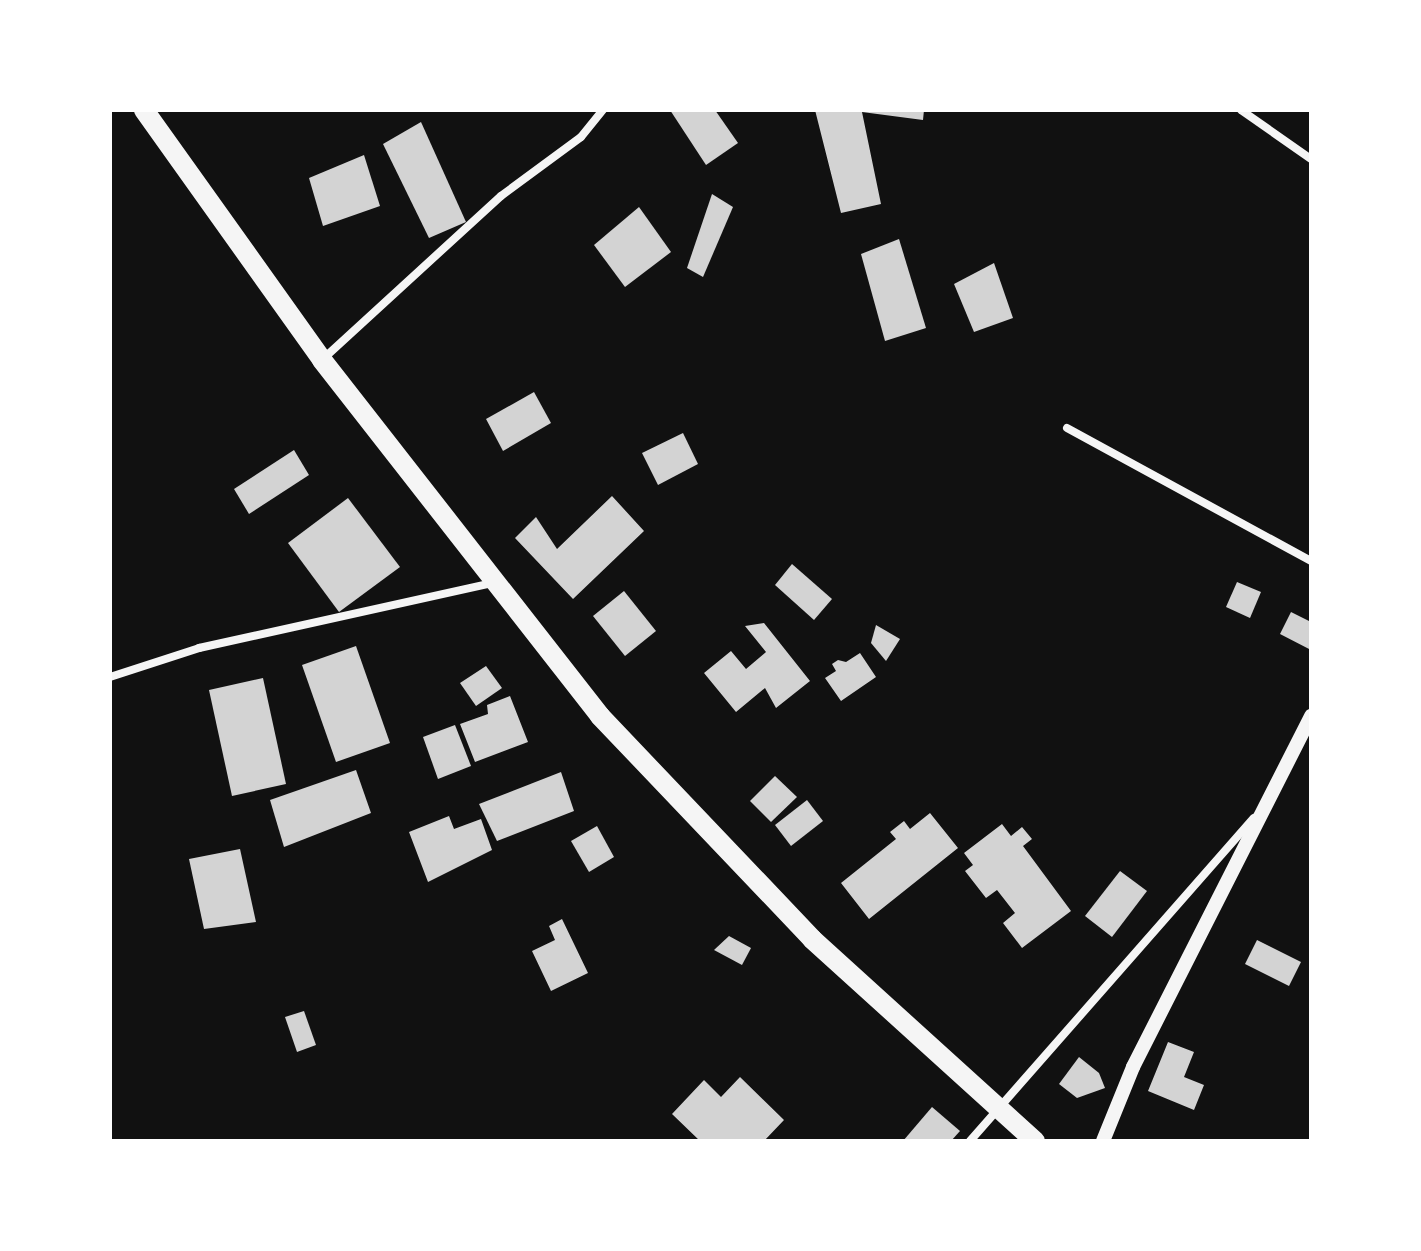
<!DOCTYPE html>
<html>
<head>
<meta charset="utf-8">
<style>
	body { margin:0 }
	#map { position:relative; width:1421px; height:1251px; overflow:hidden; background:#111; font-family:"Zilla Slab",serif }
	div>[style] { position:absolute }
	.building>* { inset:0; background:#d3d3d3 }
	.minor>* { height:8px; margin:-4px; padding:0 4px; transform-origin:4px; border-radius:4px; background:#f5f5f5 }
	.tertiary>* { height:14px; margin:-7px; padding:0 7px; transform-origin:7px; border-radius:7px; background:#f5f5f5 }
	.primary>* { height:20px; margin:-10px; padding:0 10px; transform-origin:10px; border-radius:10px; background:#f5f5f5 }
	span { translate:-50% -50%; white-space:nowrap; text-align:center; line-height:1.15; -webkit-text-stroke:8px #fff; paint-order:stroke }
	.frame { position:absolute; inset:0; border:112px solid #fff; pointer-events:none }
</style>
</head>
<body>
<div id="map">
	<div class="building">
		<i style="clip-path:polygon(670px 110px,715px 110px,738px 143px,706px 165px)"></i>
		<i style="clip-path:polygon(815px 110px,924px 110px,923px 120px,862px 112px,881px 204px,841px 213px)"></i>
		<i style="clip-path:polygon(421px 122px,466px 222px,429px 238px,383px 144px)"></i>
		<i style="clip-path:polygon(364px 155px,380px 206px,323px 226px,309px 178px)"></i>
		<i style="clip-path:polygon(712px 194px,733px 207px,703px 277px,687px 268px)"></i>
		<i style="clip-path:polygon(639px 207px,671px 252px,625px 287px,594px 245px)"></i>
		<i style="clip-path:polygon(899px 239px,926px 328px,885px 341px,861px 254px)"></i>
		<i style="clip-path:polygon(994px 263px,1013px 318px,974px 332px,954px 284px)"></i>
		<i style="clip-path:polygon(534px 392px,551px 423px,503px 451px,486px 419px)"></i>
		<i style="clip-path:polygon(683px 433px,698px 464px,658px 485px,642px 453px)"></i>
		<i style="clip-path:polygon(294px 450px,309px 475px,249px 514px,234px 489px)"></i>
		<i style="clip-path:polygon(612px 496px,644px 531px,573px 599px,515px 538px,536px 517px,557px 549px)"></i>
		<i style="clip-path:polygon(348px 498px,400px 567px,339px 612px,288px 543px)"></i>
		<i style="clip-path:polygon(792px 564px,832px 599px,814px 620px,775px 585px)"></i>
		<i style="clip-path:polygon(1237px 582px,1261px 592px,1250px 618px,1226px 607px)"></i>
		<i style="clip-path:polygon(624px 591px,656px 631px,625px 656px,593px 616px)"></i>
		<i style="clip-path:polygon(1291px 612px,1311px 622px,1311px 650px,1280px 634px)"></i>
		<i style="clip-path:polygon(764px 623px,810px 681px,776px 708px,765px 688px,736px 712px,704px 673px,731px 651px,746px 669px,766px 652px,745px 626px)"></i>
		<i style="clip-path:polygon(876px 625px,900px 639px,886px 661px,871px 643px)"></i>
		<i style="clip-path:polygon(356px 646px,390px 743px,336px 762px,302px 665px)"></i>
		<i style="clip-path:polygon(860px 653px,876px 677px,841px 701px,825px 678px,836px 671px,832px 664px,838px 660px,846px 662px)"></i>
		<i style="clip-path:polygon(486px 666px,502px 688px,476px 706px,460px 683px)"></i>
		<i style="clip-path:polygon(263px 678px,286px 784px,232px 796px,209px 690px)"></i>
		<i style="clip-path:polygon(510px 696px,528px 742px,475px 762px,460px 724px,488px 714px,487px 705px)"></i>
		<i style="clip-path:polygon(455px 725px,471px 766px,438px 779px,423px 737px)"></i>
		<i style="clip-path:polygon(356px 770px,371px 813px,284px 847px,270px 800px)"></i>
		<i style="clip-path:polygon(561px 772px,574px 811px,497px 841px,479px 804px)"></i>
		<i style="clip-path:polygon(775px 776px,797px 797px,771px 822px,750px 801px)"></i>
		<i style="clip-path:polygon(807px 800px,823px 821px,791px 846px,775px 825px)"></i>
		<i style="clip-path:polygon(930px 813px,958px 848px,869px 919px,841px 883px,896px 839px,890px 832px,904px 821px,910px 829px)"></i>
		<i style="clip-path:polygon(449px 816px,454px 829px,481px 819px,492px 850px,428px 882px,409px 832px)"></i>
		<i style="clip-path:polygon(1002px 824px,1011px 836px,1022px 827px,1032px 839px,1023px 846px,1071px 911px,1022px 948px,1003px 923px,1015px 913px,997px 890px,986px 898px,965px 871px,973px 865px,964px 853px)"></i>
		<i style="clip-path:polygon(597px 826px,614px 857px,589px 872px,571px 841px)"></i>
		<i style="clip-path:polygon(240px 849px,256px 922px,204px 929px,189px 859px)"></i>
		<i style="clip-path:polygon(1120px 871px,1147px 891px,1112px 937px,1085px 916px)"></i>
		<i style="clip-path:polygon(562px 919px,588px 973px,551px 991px,532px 951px,555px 940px,549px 926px)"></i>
		<i style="clip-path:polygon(729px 936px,751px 948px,742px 965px,714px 950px)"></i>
		<i style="clip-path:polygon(1257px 940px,1301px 962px,1289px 986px,1245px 964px)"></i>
		<i style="clip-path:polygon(304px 1011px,316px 1045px,297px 1052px,285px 1017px)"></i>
		<i style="clip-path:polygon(1168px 1042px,1194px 1052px,1184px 1077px,1204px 1085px,1194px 1110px,1148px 1091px)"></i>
		<i style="clip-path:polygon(1079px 1057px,1099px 1073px,1105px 1088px,1077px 1098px,1059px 1084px)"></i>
		<i style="clip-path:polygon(740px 1077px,784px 1120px,764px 1141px,700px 1141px,672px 1114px,704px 1080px,721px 1097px)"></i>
		<i style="clip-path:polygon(932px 1107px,960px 1131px,951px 1141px,903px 1141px)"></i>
	</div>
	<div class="minor">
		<i style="left:1241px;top:110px;width:85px;rotate:35deg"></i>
		<i style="left:323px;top:359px;width:241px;rotate:-42.5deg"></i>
		<i style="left:501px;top:196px;width:99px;rotate:-36.4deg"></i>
		<i style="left:581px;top:137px;width:35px;rotate:-51deg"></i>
		<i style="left:1067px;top:428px;width:278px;rotate:28.6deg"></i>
		<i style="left:110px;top:677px;width:94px;rotate:-18deg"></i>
		<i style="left:199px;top:648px;width:300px;rotate:-12.5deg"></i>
		<i style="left:970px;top:1141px;width:430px;rotate:-48.7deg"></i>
	</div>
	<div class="tertiary">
		<i style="left:1103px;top:1141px;width:80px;rotate:-67.9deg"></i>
		<i style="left:1133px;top:1067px;width:394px;rotate:-63.1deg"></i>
	</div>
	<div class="primary">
		<i style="left:144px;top:110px;width:307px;rotate:54.5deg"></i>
		<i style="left:322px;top:360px;width:452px;rotate:52deg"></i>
		<i style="left:600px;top:716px;width:308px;rotate:46.4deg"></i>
		<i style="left:812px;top:939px;width:301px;rotate:42.2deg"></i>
	</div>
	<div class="frame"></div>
</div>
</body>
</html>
